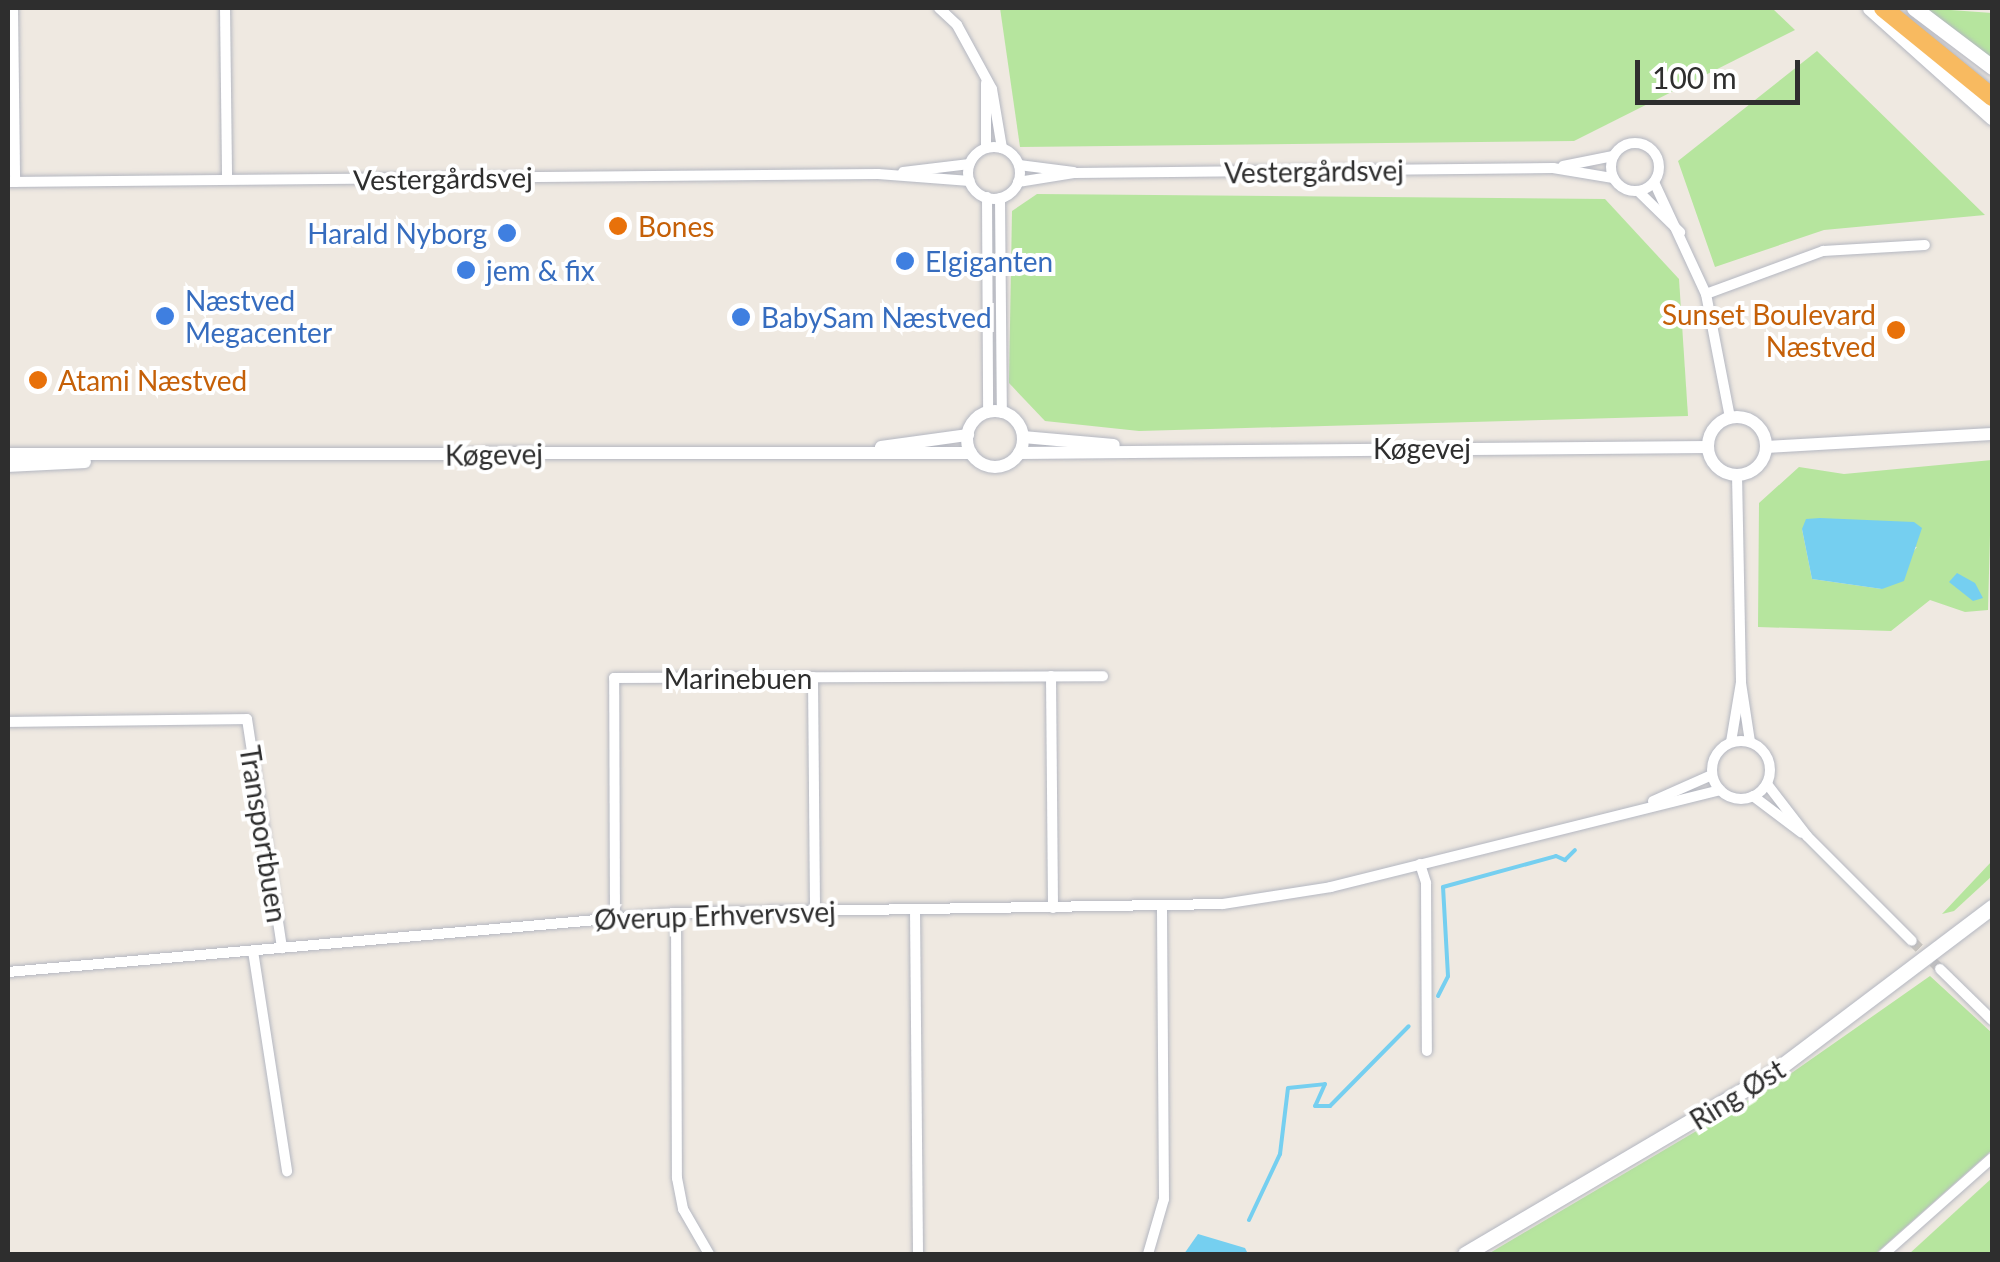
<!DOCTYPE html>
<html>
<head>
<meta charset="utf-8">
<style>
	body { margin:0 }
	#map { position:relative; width:2000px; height:1262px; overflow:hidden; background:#efe9e1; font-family:Lato,sans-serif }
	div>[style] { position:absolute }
	.green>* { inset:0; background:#b6e59e }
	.water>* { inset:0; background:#75cff0 }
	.stream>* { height:4px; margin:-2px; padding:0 2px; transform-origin:2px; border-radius:2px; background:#75cff0 }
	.minor-tunnel>* { height:10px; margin-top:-5px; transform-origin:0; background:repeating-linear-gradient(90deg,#c8c4bd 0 10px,transparent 0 15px) }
	.roads { filter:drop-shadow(0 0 2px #b4b7c1) drop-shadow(0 0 2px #b4b7c1) }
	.minor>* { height:10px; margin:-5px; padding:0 5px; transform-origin:5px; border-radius:5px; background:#fff }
	.minor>.ring { margin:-5px; padding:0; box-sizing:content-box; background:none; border:10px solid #fff; border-radius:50% }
	.tertiary>* { height:12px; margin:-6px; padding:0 6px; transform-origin:6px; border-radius:6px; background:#fff }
	.tertiary>.ring { margin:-6px; padding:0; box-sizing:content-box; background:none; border:12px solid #fff; border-radius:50% }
	.secondary>* { height:15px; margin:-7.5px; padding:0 7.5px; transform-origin:7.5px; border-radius:7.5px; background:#fff }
	.trunk>* { height:18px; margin:-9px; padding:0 9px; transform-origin:9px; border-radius:9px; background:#f8ba60 }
	.dots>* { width:28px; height:28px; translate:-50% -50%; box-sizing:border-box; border:5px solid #fff; border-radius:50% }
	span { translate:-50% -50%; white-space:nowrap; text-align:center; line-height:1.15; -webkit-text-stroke:8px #fff; paint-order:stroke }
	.street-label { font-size:28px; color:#2e2e2e }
	.food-label { font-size:28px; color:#c56008 }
	.left { translate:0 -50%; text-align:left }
	.right { translate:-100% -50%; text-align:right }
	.shop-label { font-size:28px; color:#366cbe }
	.frame { position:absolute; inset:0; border:10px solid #2e2e2e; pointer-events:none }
	.scale { position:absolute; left:1635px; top:60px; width:165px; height:45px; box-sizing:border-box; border:5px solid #2e2e2e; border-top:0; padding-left:12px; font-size:30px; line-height:35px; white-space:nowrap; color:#2e2e2e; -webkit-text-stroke:8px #fff; paint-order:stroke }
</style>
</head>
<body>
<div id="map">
	<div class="green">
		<i style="clip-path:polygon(1000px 8px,1772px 8px,1795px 30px,1574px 141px,1020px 147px)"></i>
		<i style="clip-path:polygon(1923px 8px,1992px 13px,1992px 60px)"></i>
		<i style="clip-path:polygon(1817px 51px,1985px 215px,1824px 230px,1715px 267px,1678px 161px)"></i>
		<i style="clip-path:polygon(1037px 194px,1605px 199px,1679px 279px,1688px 416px,1139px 431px,1045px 421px,1009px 383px,1012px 211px)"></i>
		<i style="clip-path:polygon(evenodd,1992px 460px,1988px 610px,1965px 612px,1930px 600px,1891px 631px,1758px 627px,1759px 503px,1799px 467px,1844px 474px,1992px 460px,1802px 529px,1917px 547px,1882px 589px,1812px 579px,1802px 529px)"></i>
		<i style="clip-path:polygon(1992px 861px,1992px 876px,1954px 911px,1942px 914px)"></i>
		<i style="clip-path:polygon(1930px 976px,1992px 1033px,1992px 1150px,1875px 1254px,1488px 1254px,1776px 1084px)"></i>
		<i style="clip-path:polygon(1992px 1178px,1992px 1254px,1909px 1254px)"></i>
	</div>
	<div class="water">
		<i style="clip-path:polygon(1820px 518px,1914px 522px,1922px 528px,1904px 581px,1882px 589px,1812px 579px,1802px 529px,1806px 519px)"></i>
		<i style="clip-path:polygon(1957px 573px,1975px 583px,1983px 598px,1973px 601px,1949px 582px)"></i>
		<i style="clip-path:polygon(1198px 1234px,1245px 1248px,1248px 1254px,1184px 1254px)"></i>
	</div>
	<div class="stream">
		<i style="left:1438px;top:996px;width:22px;rotate:-63deg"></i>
		<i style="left:1448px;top:976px;width:89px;rotate:-93.2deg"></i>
		<i style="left:1443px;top:887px;width:117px;rotate:-15.3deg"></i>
		<i style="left:1556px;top:856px;width:10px;rotate:24deg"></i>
		<i style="left:1565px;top:860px;width:14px;rotate:-45deg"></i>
		<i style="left:1249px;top:1220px;width:73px;rotate:-64.8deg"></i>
		<i style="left:1280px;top:1154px;width:66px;rotate:-83.1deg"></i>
		<i style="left:1288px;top:1088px;width:37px;rotate:-6deg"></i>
		<i style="left:1325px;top:1084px;width:24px;rotate:114deg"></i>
		<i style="left:1315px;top:1106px;width:15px"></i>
		<i style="left:1330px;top:1106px;width:112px;rotate:-45.4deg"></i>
	</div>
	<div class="minor-tunnel">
		<i style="left:1912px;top:941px;width:40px;rotate:45deg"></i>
	</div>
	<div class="roads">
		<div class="minor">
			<i style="left:13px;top:8px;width:174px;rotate:89.3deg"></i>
			<i style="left:225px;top:8px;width:171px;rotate:89.3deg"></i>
			<i style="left:939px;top:8px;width:25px;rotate:43deg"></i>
			<i style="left:957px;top:25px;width:73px;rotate:61.3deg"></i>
			<i style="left:992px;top:89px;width:60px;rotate:80.4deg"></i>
			<i style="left:986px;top:83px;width:65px;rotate:90deg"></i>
			<i class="ring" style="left:1611px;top:143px;width:38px;height:38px"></i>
			<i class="ring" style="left:968px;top:147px;width:42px;height:42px"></i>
			<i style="left:1019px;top:165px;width:55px;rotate:7.3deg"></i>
			<i style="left:1563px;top:166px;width:51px;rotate:-11.3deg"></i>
			<i style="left:903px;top:172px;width:67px;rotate:-6.8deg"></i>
			<i style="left:8px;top:182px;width:870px;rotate:-0.53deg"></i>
			<i style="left:878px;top:174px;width:92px;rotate:4.4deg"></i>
			<i style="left:1018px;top:182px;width:58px;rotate:-9deg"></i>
			<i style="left:1075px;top:173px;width:478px;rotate:-0.6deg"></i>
			<i style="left:1553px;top:168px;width:61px;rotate:9.5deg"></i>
			<i style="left:1654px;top:182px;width:123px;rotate:65.1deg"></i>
			<i style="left:1706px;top:294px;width:126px;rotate:79deg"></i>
			<i style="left:1638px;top:191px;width:59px;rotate:44.3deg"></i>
			<i style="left:987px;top:197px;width:215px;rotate:89.7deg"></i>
			<i style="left:1000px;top:198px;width:215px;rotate:89.5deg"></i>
			<i style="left:1706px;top:294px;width:125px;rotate:-20.2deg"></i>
			<i style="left:1823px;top:251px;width:102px;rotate:-3.4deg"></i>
			<i style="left:1051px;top:676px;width:232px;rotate:89.5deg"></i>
			<i style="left:813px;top:677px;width:233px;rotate:89.5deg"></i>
			<i style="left:1741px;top:683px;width:60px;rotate:81.3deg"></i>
			<i style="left:8px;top:722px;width:239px;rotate:-0.7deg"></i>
			<i style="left:247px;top:719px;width:232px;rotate:81.3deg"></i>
			<i class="ring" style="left:1712px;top:741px;width:48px;height:48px"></i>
			<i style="left:1731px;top:742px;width:61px;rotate:-80.5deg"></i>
			<i style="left:1741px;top:682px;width:207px;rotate:-91.1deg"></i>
			<i style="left:1767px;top:784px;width:66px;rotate:52.4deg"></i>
			<i style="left:1807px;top:836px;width:148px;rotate:45deg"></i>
			<i style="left:1753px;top:796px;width:61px;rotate:37.1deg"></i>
			<i style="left:1653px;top:801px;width:64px;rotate:-23.8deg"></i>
			<i style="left:1420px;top:864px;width:20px;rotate:72deg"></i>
			<i style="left:1426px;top:883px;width:168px;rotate:89.7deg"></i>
			<i style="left:915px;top:909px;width:345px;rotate:89.5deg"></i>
			<i style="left:676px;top:913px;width:265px;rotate:89.8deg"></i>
			<i style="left:677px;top:1178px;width:32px;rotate:79deg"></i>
			<i style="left:683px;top:1209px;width:52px;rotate:60deg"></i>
			<i style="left:615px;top:918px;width:240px;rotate:-90.2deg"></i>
			<i style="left:614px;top:678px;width:489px;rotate:-0.2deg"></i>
			<i style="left:253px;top:951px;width:223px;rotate:81.2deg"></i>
			<i style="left:1940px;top:969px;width:73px;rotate:44.4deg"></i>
			<i style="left:8px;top:972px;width:671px;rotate:-5.05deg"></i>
			<i style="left:676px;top:913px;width:547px;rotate:-0.94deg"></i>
			<i style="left:1223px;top:904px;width:109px;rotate:-8.9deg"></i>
			<i style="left:1331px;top:887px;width:401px;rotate:-14deg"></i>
			<i style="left:1148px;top:1254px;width:57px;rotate:-73.8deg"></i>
			<i style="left:1164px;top:1199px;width:293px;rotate:-90.4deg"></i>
			<i style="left:1884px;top:1254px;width:144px;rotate:-41.6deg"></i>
		</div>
		<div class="tertiary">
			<i class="ring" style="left:967px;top:411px;width:44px;height:44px"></i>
			<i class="ring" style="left:1708px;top:417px;width:46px;height:46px"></i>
			<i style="left:1023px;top:437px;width:91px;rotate:5deg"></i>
			<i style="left:881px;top:447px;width:88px;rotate:-7.9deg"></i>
			<i style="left:1766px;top:447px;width:226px;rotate:-3.3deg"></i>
			<i style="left:1019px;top:453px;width:689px;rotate:-0.5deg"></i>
			<i style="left:8px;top:454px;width:963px;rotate:-0.06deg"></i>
			<i style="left:8px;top:466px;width:77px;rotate:-3deg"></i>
		</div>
		<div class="secondary">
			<i style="left:1870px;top:8px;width:164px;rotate:41.8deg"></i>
			<i style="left:1914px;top:8px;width:98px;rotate:37.1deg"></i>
			<i style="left:1465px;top:1254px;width:355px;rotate:-30.5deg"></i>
			<i style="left:1771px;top:1074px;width:277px;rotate:-37.1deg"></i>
		</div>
		<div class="trunk">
			<i style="left:1883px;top:8px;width:141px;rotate:39.2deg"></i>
		</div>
	</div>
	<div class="dots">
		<i style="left:618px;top:226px;background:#e8710a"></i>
		<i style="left:507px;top:233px;background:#3f7fe0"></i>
		<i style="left:905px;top:261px;background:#3f7fe0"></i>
		<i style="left:466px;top:270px;background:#3f7fe0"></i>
		<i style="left:165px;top:316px;background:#3f7fe0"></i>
		<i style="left:741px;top:317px;background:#3f7fe0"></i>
		<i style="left:1896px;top:330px;background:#e8710a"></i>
		<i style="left:38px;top:380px;background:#e8710a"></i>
	</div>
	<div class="street-label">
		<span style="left:1314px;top:171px;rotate:-1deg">Vestergårdsvej</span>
		<span style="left:443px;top:178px;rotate:-1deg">Vestergårdsvej</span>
		<span style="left:1422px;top:448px">Køgevej</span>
		<span style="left:494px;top:454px;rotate:-1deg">Køgevej</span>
		<span style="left:738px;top:678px">Marinebuen</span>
		<span style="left:264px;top:834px;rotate:81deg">Transportbuen</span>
		<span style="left:715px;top:915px;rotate:-2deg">Øverup Erhvervsvej</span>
		<span style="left:1737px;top:1094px;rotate:-32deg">Ring Øst</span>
	</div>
	<div class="food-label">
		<span class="left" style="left:638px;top:226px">Bones</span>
		<span class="right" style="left:1876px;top:330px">Sunset Boulevard<br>Næstved</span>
		<span class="left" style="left:58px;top:380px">Atami Næstved</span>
	</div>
	<div class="shop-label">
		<span class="right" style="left:487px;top:233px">Harald Nyborg</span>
		<span class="left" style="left:925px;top:261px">Elgiganten</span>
		<span class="left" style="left:486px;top:270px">jem &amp; fix</span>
		<span class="left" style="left:185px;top:316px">Næstved<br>Megacenter</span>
		<span class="left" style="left:761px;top:317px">BabySam Næstved</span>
	</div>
	<div class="frame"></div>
	<div class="scale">100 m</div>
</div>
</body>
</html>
